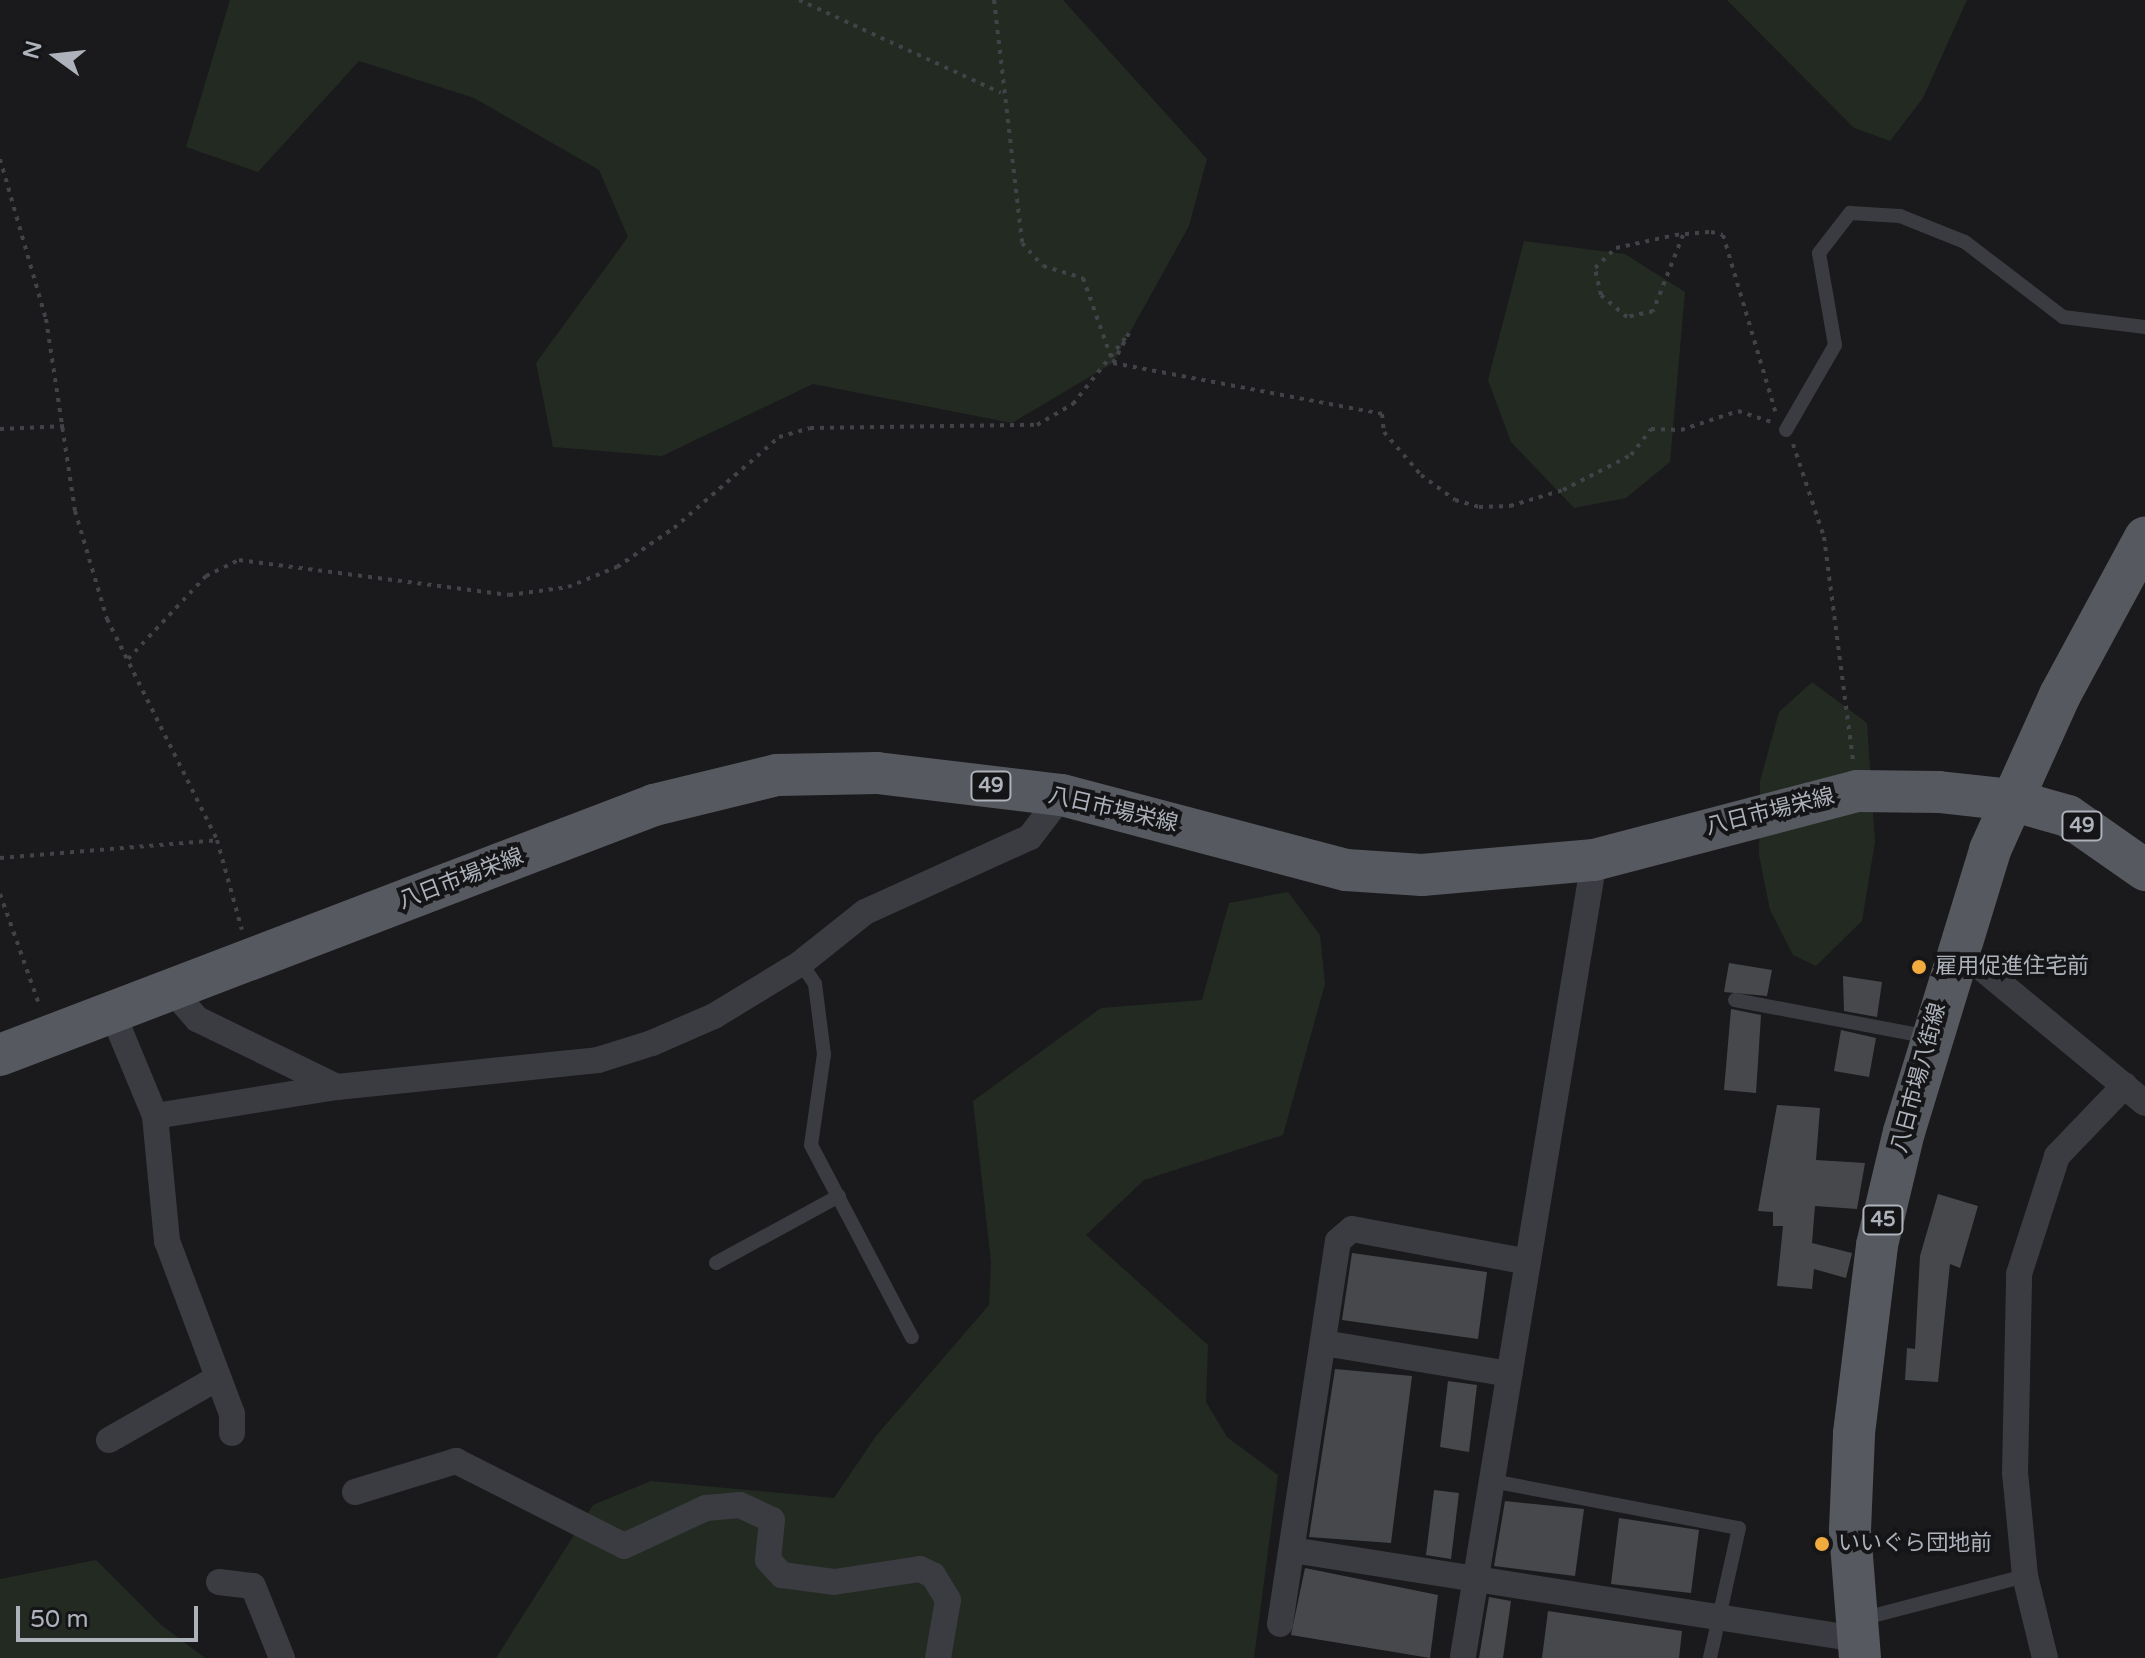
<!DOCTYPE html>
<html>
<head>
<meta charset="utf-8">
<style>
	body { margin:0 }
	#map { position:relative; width:2145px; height:1658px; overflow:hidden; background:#1a1a1c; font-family:"Varela Round","Noto Sans JP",sans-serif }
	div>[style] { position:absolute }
	.green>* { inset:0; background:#222a22 }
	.building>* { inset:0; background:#47484c }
	.path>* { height:4px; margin-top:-2px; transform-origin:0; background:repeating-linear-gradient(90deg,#414348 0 4px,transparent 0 10px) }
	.lane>* { height:14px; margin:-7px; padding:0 7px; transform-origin:7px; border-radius:7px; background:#3b3c41 }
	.street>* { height:26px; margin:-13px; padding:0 13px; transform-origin:13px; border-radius:13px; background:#3b3c41 }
	.primary>* { height:42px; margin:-21px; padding:0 21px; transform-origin:21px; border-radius:21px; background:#575960 }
	.dots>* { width:22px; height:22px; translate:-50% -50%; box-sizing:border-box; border:4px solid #151517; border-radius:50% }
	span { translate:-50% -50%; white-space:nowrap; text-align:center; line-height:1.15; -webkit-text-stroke:8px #151517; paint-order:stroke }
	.shield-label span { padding:2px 6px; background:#151517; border:2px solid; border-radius:6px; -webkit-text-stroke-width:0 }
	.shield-label { font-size:20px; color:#adb2bb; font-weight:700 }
	.street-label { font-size:22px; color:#adb2bb }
	.poi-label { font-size:22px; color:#adb2bb }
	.left { translate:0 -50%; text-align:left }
	.north { position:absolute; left:16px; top:16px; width:80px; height:80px; -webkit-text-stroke:6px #151517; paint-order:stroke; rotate:285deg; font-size:22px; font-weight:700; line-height:32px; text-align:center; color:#adb2bb }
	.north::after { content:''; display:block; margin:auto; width:28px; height:36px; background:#adb2bb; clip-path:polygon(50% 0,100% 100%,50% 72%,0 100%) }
	.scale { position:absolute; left:16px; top:1606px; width:182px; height:36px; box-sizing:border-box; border:4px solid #adb2bb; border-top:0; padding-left:10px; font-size:24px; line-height:28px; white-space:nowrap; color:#adb2bb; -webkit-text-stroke:6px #151517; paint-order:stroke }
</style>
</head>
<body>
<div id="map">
	<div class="green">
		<i style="clip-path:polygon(230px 0,1063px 0,1207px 159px,1189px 226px,1113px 363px,1012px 423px,813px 384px,662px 456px,553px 447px,536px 363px,628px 237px,599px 170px,474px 98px,359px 61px,258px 172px,186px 147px)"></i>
		<i style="clip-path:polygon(1727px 0,1967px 0,1923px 98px,1890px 141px,1854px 128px)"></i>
		<i style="clip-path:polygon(1524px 241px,1625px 254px,1685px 292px,1670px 462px,1626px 498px,1574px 508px,1511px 442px,1488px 380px)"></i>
		<i style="clip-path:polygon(1812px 682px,1867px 723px,1875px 842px,1862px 921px,1816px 966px,1793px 955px,1770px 910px,1759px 855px,1760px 781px,1779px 712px)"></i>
		<i style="clip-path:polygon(1288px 892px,1320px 935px,1325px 984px,1283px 1135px,1144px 1180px,1086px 1235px,1208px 1345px,1206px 1402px,1227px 1437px,1278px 1475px,1254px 1658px,496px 1658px,593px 1505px,651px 1481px,834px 1498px,876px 1436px,989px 1305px,991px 1262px,973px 1101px,1101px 1008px,1202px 1000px,1229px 903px)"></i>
		<i style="clip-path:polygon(96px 1560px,160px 1624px,205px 1658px,0 1658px,0 1579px)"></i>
	</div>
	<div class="building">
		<i style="clip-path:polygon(1729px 963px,1772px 970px,1767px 996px,1724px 992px)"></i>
		<i style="clip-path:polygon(1843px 976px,1882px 982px,1877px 1017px,1844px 1011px)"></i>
		<i style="clip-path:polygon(1731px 1009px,1761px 1015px,1756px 1093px,1724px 1090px)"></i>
		<i style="clip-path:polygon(1841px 1030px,1876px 1038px,1869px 1077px,1834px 1071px)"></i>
		<i style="clip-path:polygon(1777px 1105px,1820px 1108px,1816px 1160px,1865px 1163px,1857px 1209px,1815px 1206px,1812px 1243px,1852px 1253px,1846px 1278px,1814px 1269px,1812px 1289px,1777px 1286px,1783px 1226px,1773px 1226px,1773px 1212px,1758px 1211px)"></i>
		<i style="clip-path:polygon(1938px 1194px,1978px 1206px,1960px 1268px,1950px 1264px,1938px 1382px,1905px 1380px,1907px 1348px,1915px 1349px,1920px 1256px)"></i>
		<i style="clip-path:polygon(1352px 1253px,1487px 1272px,1478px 1339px,1342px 1320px)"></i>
		<i style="clip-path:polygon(1335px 1369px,1412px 1376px,1391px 1543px,1309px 1537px)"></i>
		<i style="clip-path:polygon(1448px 1381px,1477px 1385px,1469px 1452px,1440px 1447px)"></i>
		<i style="clip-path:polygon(1434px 1490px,1459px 1493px,1451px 1559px,1426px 1555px)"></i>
		<i style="clip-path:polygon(1505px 1501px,1584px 1509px,1575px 1576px,1494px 1566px)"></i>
		<i style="clip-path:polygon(1619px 1518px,1699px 1530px,1691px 1593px,1611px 1584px)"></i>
		<i style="clip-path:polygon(1305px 1568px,1438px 1595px,1430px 1658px,1291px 1635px)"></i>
		<i style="clip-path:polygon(1489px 1597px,1511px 1601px,1503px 1658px,1479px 1658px)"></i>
		<i style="clip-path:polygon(1548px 1611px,1682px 1631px,1679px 1658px,1542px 1658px)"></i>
	</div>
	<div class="path">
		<i style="left:799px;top:0;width:222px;rotate:24.7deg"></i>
		<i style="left:994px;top:0;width:245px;rotate:83.4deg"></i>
		<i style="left:1022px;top:243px;width:31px;rotate:48deg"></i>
		<i style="left:1043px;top:266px;width:42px;rotate:16.7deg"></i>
		<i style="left:1083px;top:278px;width:84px;rotate:70.5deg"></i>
		<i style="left:0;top:159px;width:166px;rotate:74deg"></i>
		<i style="left:46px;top:319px;width:194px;rotate:81.4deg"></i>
		<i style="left:75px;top:511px;width:113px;rotate:73.5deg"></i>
		<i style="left:107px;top:619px;width:247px;rotate:63.5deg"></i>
		<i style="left:217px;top:840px;width:93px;rotate:74.5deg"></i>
		<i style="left:1683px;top:235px;width:82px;rotate:111.5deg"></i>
		<i style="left:1653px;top:311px;width:27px;rotate:167deg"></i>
		<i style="left:1627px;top:317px;width:34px;rotate:-140deg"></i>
		<i style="left:1601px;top:295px;width:28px;rotate:-103deg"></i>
		<i style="left:1595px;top:268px;width:29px;rotate:-44deg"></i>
		<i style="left:1616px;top:248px;width:60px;rotate:-12.4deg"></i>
		<i style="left:1675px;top:235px;width:36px;rotate:-5deg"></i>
		<i style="left:1711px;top:232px;width:12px;rotate:14deg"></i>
		<i style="left:1723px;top:235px;width:184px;rotate:73.5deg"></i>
		<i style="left:1113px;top:363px;width:274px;rotate:10.7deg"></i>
		<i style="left:1382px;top:414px;width:18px;rotate:84deg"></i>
		<i style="left:1384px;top:432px;width:57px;rotate:49.3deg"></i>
		<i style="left:1421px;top:475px;width:42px;rotate:36.3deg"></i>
		<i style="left:1455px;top:500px;width:25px;rotate:16deg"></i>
		<i style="left:1479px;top:507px;width:31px;rotate:-2deg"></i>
		<i style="left:1510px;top:506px;width:55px;rotate:-16.8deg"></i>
		<i style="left:1563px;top:490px;width:76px;rotate:-27.2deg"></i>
		<i style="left:1631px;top:455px;width:33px;rotate:-52deg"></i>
		<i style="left:1651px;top:429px;width:30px;rotate:2deg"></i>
		<i style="left:1681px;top:430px;width:60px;rotate:-18.4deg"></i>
		<i style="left:1738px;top:411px;width:35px;rotate:18deg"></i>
		<i style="left:0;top:429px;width:67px;rotate:-2.6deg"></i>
		<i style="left:1793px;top:444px;width:98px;rotate:71.6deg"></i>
		<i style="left:1824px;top:537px;width:225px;rotate:82.6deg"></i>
		<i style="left:128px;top:659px;width:114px;rotate:-46.8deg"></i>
		<i style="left:206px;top:576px;width:37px;rotate:-26deg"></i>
		<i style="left:239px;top:560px;width:272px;rotate:7.4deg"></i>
		<i style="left:509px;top:595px;width:60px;rotate:-7.7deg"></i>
		<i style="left:568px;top:587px;width:53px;rotate:-22.2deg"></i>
		<i style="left:617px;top:567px;width:69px;rotate:-34.4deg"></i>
		<i style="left:674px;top:528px;width:139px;rotate:-40.9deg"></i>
		<i style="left:779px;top:437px;width:32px;rotate:-16deg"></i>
		<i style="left:810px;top:428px;width:227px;rotate:-0.8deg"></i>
		<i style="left:1037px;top:425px;width:42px;rotate:-30.3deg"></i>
		<i style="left:1073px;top:404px;width:90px;rotate:-51.7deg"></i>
		<i style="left:1129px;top:333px;width:34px;rotate:118deg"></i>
		<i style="left:0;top:858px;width:218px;rotate:-4.7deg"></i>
		<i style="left:0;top:894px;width:117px;rotate:70.5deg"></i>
	</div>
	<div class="lane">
		<i style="left:1786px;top:430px;width:98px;rotate:-60deg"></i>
		<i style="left:1835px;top:345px;width:93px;rotate:-99.9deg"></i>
		<i style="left:1819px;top:253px;width:51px;rotate:-52.2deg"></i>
		<i style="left:1850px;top:213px;width:50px;rotate:3.4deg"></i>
		<i style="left:1900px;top:216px;width:70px;rotate:21.8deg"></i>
		<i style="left:1965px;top:242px;width:123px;rotate:37.4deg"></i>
		<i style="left:2063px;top:317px;width:83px;rotate:7deg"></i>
		<i style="left:801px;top:963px;width:25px;rotate:56deg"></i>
		<i style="left:815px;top:984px;width:71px;rotate:82.7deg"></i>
		<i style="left:824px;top:1054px;width:92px;rotate:98.1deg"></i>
		<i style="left:811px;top:1145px;width:217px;rotate:62.3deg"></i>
		<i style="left:1735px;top:1000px;width:197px;rotate:10.8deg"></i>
		<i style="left:716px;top:1263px;width:140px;rotate:-28.6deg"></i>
		<i style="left:1492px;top:1481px;width:251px;rotate:10.8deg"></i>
		<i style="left:1739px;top:1528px;width:133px;rotate:102.6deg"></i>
		<i style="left:1861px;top:1619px;width:170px;rotate:-14.7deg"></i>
	</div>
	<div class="street">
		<i style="left:1955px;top:946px;width:246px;rotate:39.6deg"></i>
		<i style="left:171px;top:989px;width:40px;rotate:49deg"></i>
		<i style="left:197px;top:1019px;width:156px;rotate:25.9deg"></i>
		<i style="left:112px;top:1012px;width:113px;rotate:67.5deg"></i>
		<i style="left:155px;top:1116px;width:126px;rotate:84.5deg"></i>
		<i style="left:167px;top:1241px;width:185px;rotate:69.4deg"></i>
		<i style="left:232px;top:1414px;width:19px;rotate:90deg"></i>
		<i style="left:155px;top:1116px;width:184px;rotate:-9.1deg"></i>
		<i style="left:337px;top:1087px;width:262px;rotate:-5.9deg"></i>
		<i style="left:598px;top:1060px;width:57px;rotate:-17.5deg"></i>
		<i style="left:652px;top:1043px;width:68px;rotate:-23.5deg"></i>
		<i style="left:714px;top:1016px;width:102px;rotate:-31.3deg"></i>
		<i style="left:801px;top:963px;width:82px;rotate:-38.6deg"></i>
		<i style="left:865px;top:912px;width:181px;rotate:-24.4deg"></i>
		<i style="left:1030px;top:837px;width:53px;rotate:-52.7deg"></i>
		<i style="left:1324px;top:1343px;width:188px;rotate:9.5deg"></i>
		<i style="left:109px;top:1440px;width:123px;rotate:-29.7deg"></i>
		<i style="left:355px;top:1492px;width:106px;rotate:-17.1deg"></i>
		<i style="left:456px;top:1461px;width:188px;rotate:26.8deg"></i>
		<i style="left:624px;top:1546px;width:90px;rotate:-24.9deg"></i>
		<i style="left:706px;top:1508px;width:34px;rotate:-5deg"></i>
		<i style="left:740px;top:1505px;width:35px;rotate:25deg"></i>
		<i style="left:772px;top:1520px;width:40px;rotate:95.7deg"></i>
		<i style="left:768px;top:1560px;width:21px;rotate:47deg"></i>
		<i style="left:782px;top:1575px;width:52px;rotate:7.7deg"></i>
		<i style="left:834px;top:1582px;width:87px;rotate:-8.6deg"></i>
		<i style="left:920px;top:1569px;width:14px;rotate:25deg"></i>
		<i style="left:933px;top:1575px;width:29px;rotate:59deg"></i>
		<i style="left:948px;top:1600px;width:59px;rotate:99.8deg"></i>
		<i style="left:1292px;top:1550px;width:572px;rotate:8.95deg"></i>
		<i style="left:219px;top:1582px;width:34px;rotate:7deg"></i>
		<i style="left:253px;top:1586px;width:78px;rotate:68.1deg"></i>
		<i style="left:1280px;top:1624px;width:387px;rotate:-81.4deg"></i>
		<i style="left:1338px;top:1241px;width:18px;rotate:-41deg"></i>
		<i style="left:1352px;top:1229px;width:179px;rotate:10.6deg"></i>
		<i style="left:1463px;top:1656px;width:807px;rotate:-80.65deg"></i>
		<i style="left:2045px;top:1658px;width:84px;rotate:-103.7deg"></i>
		<i style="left:2025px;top:1576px;width:103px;rotate:-95.5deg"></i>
		<i style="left:2015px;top:1473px;width:199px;rotate:-88.8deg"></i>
		<i style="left:2019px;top:1274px;width:124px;rotate:-72.1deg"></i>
		<i style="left:2057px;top:1156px;width:98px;rotate:-46.2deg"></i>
	</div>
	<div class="primary">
		<i style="left:0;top:1055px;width:700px;rotate:-20.92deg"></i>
		<i style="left:654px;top:805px;width:127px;rotate:-13.7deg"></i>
		<i style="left:777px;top:775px;width:100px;rotate:-1.1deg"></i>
		<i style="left:877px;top:773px;width:186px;rotate:6.8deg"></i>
		<i style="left:1062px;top:795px;width:294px;rotate:14.8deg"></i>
		<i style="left:1346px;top:870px;width:76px;rotate:3.8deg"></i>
		<i style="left:1422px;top:875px;width:173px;rotate:-5deg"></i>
		<i style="left:1594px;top:860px;width:272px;rotate:-14.7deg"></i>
		<i style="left:1857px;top:791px;width:82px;rotate:0.7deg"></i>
		<i style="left:1939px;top:792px;width:72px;rotate:6.3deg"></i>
		<i style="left:2011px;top:800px;width:59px;rotate:15.7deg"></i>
		<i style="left:2068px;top:816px;width:94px;rotate:35deg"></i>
		<i style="left:1860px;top:1658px;width:128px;rotate:-94.5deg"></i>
		<i style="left:1850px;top:1530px;width:97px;rotate:-87.6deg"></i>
		<i style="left:1854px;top:1433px;width:189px;rotate:-83deg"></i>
		<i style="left:1877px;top:1245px;width:116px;rotate:-76.6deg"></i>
		<i style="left:1904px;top:1132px;width:295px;rotate:-73deg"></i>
		<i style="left:1990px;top:850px;width:170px;rotate:-65.7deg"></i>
		<i style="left:2060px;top:695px;width:179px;rotate:-61.6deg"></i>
	</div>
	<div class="dots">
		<i style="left:1919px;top:967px;background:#f0aa3e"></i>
		<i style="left:1822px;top:1544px;background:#f0aa3e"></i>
	</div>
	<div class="shield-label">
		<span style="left:991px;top:786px">49</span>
		<span style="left:2082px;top:826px">49</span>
		<span style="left:1883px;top:1220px">45</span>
	</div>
	<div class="street-label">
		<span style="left:1113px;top:810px;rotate:13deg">八日市場栄線</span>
		<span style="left:1770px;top:812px;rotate:-14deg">八日市場栄線</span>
		<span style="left:461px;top:879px;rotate:-21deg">八日市場栄線</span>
		<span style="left:1919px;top:1078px;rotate:-75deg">八日市場八街線</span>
	</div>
	<div class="poi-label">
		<span class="left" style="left:1935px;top:967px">雇用促進住宅前</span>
		<span class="left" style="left:1838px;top:1544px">いいぐら団地前</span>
	</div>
	<div class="north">N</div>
	<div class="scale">50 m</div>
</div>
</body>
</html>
